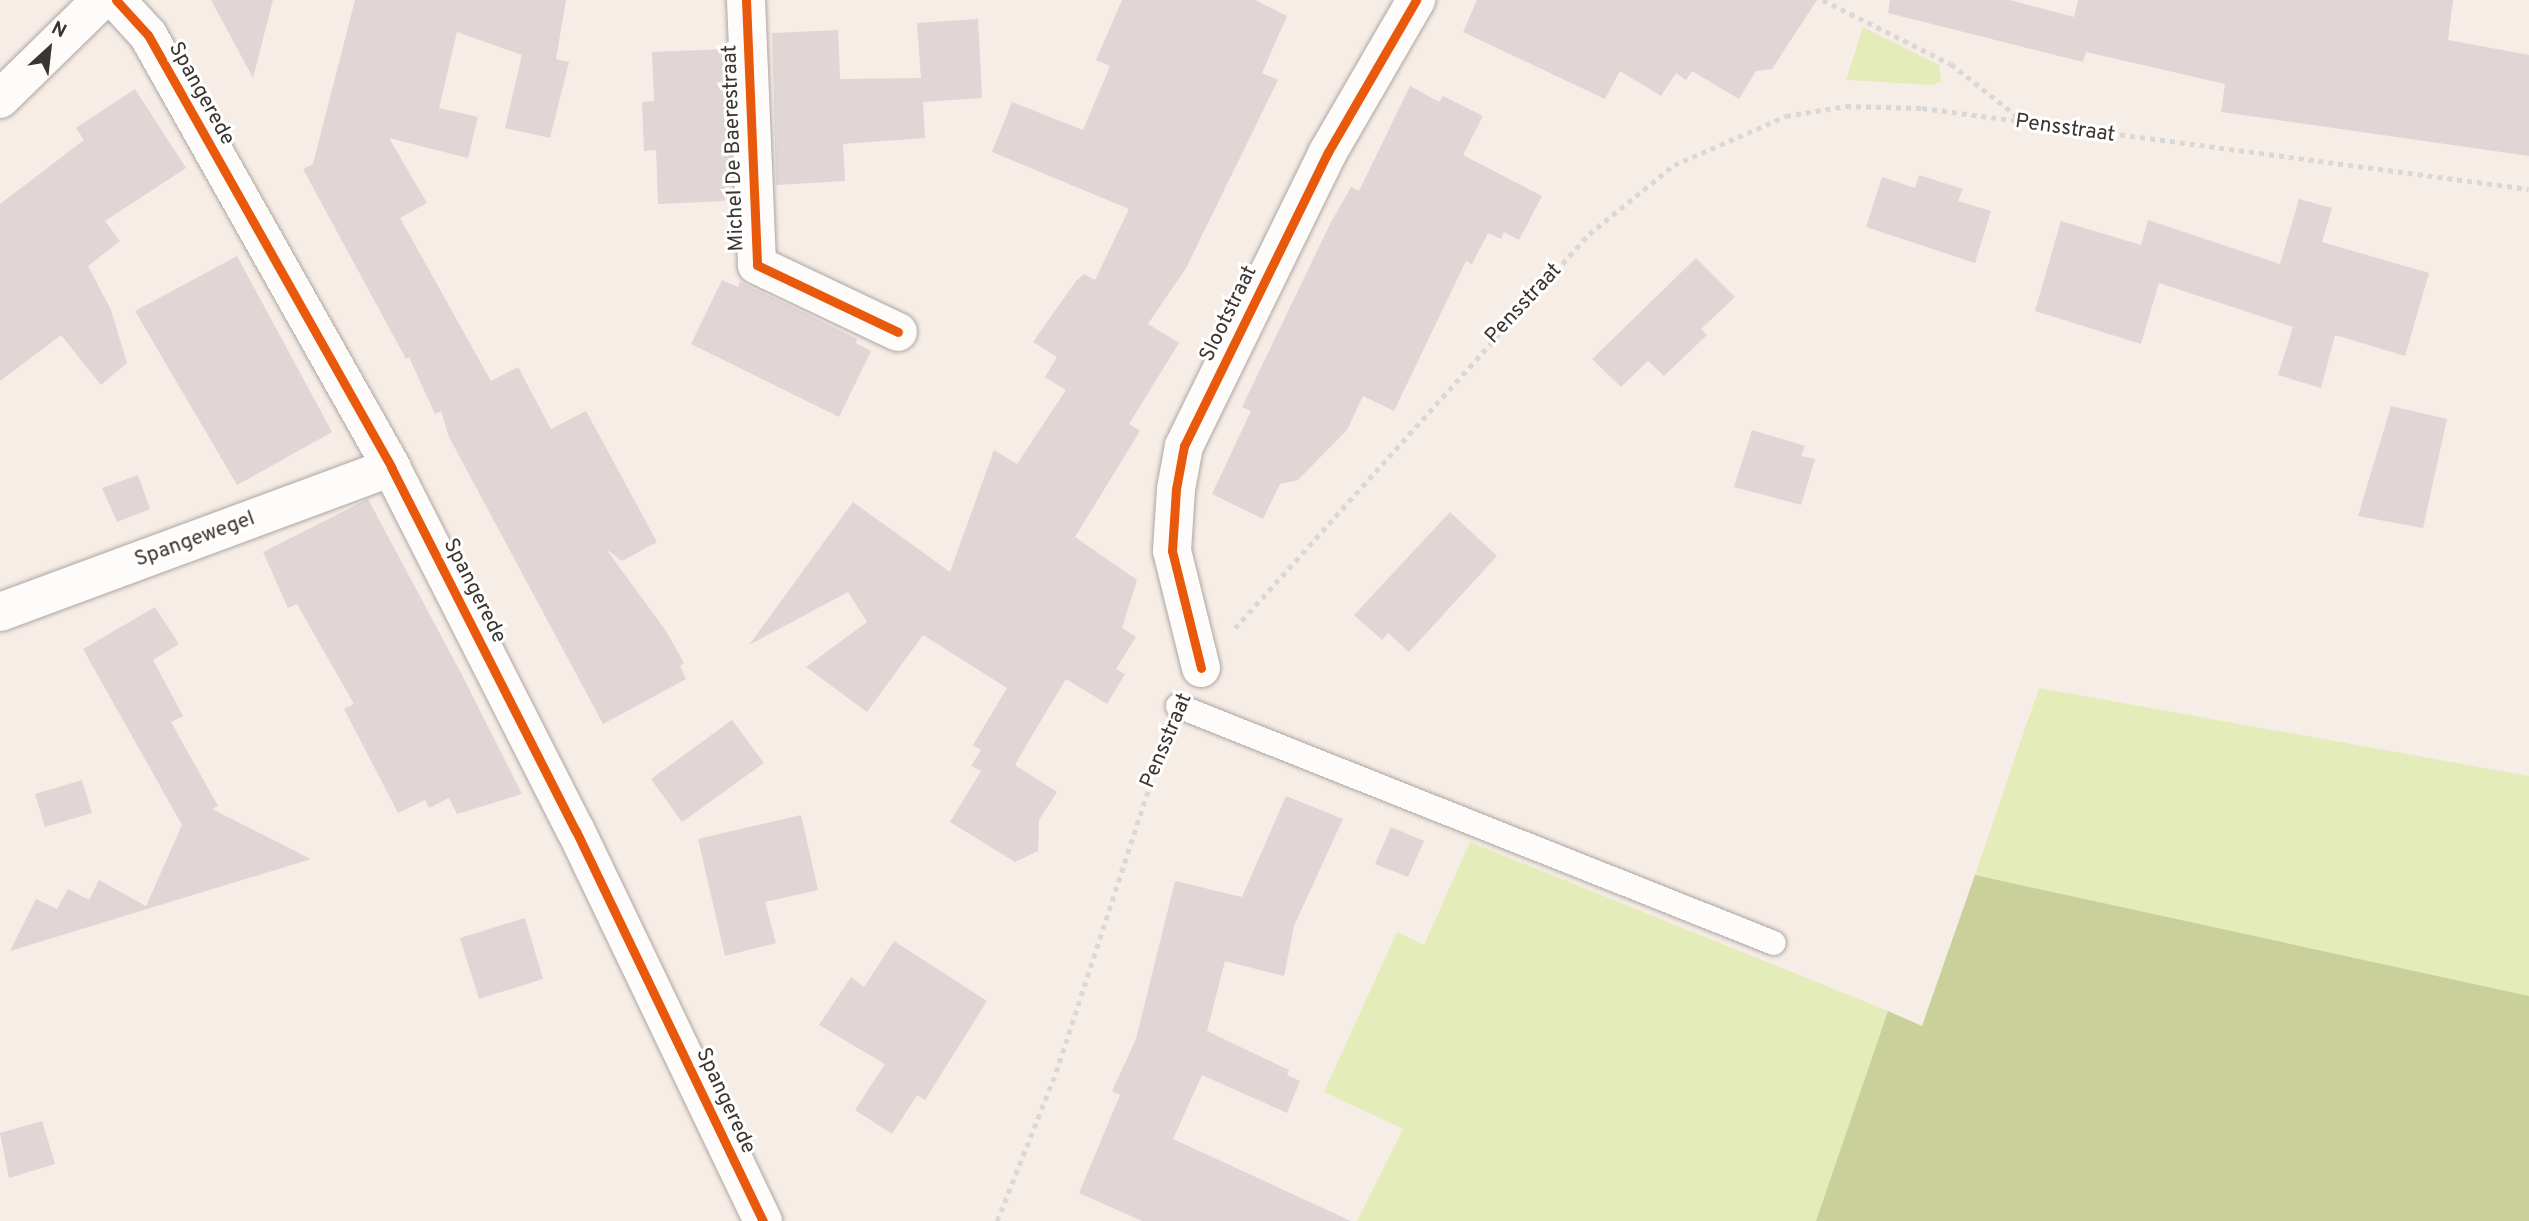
<!DOCTYPE html>
<html>
<head>
<meta charset="utf-8">
<style>
	body { margin:0 }
	#map { position:relative; width:2529px; height:1221px; overflow:hidden; background:#f7ede7; font-family:Overpass,sans-serif }
	div>[style] { position:absolute }
	.green>* { inset:0; background:#e4ecb9 }
	.forest>* { inset:0; background:#c9d09a }
	.building>* { inset:0; background:#dfd6d5 }
	.path>* { height:4.5px; margin-top:-2.25px; transform-origin:0; background:repeating-linear-gradient(90deg,#dad8d6 0 5px,transparent 0 10px) }
	.roads { filter:drop-shadow(0 0 2px #aea6a1) drop-shadow(0 0 2px #aea6a1) }
	.service>* { height:24px; margin:-12px; padding:0 12px; transform-origin:12px; border-radius:12px; background:#fefcfb }
	.minor>* { height:38px; margin:-19px; padding:0 19px; transform-origin:19px; border-radius:19px; background:#fefcfb }
	.tertiary>* { height:38px; margin:-19px; padding:0 19px; transform-origin:19px; border-radius:19px; background:#fefcfb }
	.cycleway>* { height:9px; margin:-4.5px; padding:0 4.5px; transform-origin:4.5px; border-radius:4.5px; background:#e8590c }
	span { translate:-50% -50%; white-space:nowrap; text-align:center; line-height:1.15; -webkit-text-stroke:6px #fff; paint-order:stroke }
	.street-label { font-size:21px; color:#3c342f }
	.north { position:absolute; left:14px; top:14px; width:70px; height:70px; -webkit-text-stroke:5px #fff; paint-order:stroke; rotate:27deg; font-size:19px; font-weight:700; line-height:28px; text-align:center; color:#3c342f }
	.north::after { content:''; display:block; margin:auto; width:24px; height:32px; background:#3c342f; clip-path:polygon(50% 0,100% 100%,50% 72%,0 100%) }
</style>
</head>
<body>
<div id="map">
	<div class="green">
		<i style="clip-path:polygon(1863px 27px,1939px 65px,1941px 81px,1933px 85px,1846px 80px)"></i>
		<i style="clip-path:polygon(2039px 688px,2529px 776px,2529px 996px,1975px 875px)"></i>
		<i style="clip-path:polygon(1470px 842px,1888px 1011px,1816px 1221px,1357px 1221px,1403px 1129px,1324px 1092px,1397px 932px,1424px 945px)"></i>
	</div>
	<div class="forest">
		<i style="clip-path:polygon(1975px 875px,2529px 996px,2529px 1221px,1816px 1221px,1888px 1011px,1922px 1026px)"></i>
	</div>
	<div class="building">
		<i style="clip-path:polygon(211px 0,273px 0,253px 78px)"></i>
		<i style="clip-path:polygon(355px 0,566px 0,556px 59px,569px 62px,550px 138px,505px 128px,522px 55px,457px 32px,439px 108px,478px 117px,468px 158px,389px 138px,427px 203px,400px 218px,491px 381px,518px 367px,551px 429px,586px 411px,657px 542px,622px 561px,606px 549px,666px 631px,684px 663px,680px 666px,686px 679px,603px 724px,449px 437px,441px 411px,435px 414px,409px 357px,406px 359px,303px 169px,313px 164px)"></i>
		<i style="clip-path:polygon(1122px 0,1255px 0,1287px 16px,1262px 73px,1278px 80px,1186px 268px,1148px 324px,1179px 343px,1129px 424px,1140px 431px,1075px 537px,1137px 580px,1122px 628px,1136px 637px,1116px 669px,1125px 674px,1107px 704px,1066px 679px,1031px 737px,1015px 765px,1057px 792px,1039px 820px,1038px 851px,1015px 862px,950px 822px,981px 771px,971px 766px,981px 750px,973px 745px,1007px 688px,923px 635px,867px 712px,806px 667px,867px 622px,848px 592px,749px 645px,853px 502px,950px 572px,994px 450px,1017px 464px,1066px 390px,1045px 377px,1057px 357px,1033px 342px,1076px 281px,1084px 274px,1095px 280px,1129px 209px,992px 152px,1012px 102px,1083px 130px,1110px 66px,1096px 60px)"></i>
		<i style="clip-path:polygon(1477px 0,1817px 0,1772px 69px,1756px 71px,1739px 99px,1692px 71px,1686px 80px,1676px 73px,1661px 96px,1620px 71px,1605px 99px,1463px 32px)"></i>
		<i style="clip-path:polygon(1890px 0,2010px 0,2074px 17px,2078px 0,2453px 0,2448px 40px,2529px 55px,2529px 156px,2221px 112px,2225px 84px,2086px 52px,2083px 62px,1888px 13px)"></i>
		<i style="clip-path:polygon(978px 19px,982px 98px,923px 102px,925px 138px,843px 144px,845px 181px,776px 185px,772px 33px,838px 30px,840px 79px,921px 78px,917px 23px)"></i>
		<i style="clip-path:polygon(726px 49px,732px 187px,725px 187px,725px 201px,658px 204px,656px 150px,644px 151px,642px 102px,654px 101px,652px 52px)"></i>
		<i style="clip-path:polygon(1410px 86px,1439px 102px,1443px 96px,1483px 116px,1463px 155px,1542px 196px,1519px 240px,1504px 232px,1501px 239px,1488px 233px,1472px 264px,1466px 261px,1394px 411px,1363px 396px,1347px 430px,1298px 480px,1280px 484px,1263px 519px,1212px 494px,1251px 411px,1242px 407px,1330px 224px,1351px 187px,1359px 191px)"></i>
		<i style="clip-path:polygon(135px 89px,186px 168px,105px 221px,120px 241px,88px 266px,111px 310px,127px 363px,101px 385px,61px 335px,0 381px,0 204px,84px 140px,76px 128px)"></i>
		<i style="clip-path:polygon(1919px 175px,1963px 189px,1958px 201px,1991px 211px,1975px 263px,1866px 227px,1882px 177px,1915px 188px)"></i>
		<i style="clip-path:polygon(2299px 199px,2332px 208px,2322px 242px,2429px 273px,2405px 356px,2335px 335px,2321px 388px,2278px 375px,2293px 327px,2159px 283px,2141px 344px,2035px 311px,2061px 221px,2141px 245px,2148px 220px,2280px 264px)"></i>
		<i style="clip-path:polygon(237px 256px,332px 432px,237px 485px,135px 311px)"></i>
		<i style="clip-path:polygon(1696px 258px,1735px 297px,1701px 329px,1707px 335px,1664px 376px,1648px 361px,1621px 387px,1592px 359px)"></i>
		<i style="clip-path:polygon(722px 280px,738px 287px,740px 282px,809px 315px,857px 339px,856px 343px,871px 351px,839px 417px,691px 344px)"></i>
		<i style="clip-path:polygon(2391px 406px,2447px 419px,2423px 528px,2358px 516px)"></i>
		<i style="clip-path:polygon(1752px 430px,1805px 446px,1801px 456px,1815px 459px,1801px 505px,1734px 487px)"></i>
		<i style="clip-path:polygon(138px 475px,150px 509px,117px 522px,102px 488px)"></i>
		<i style="clip-path:polygon(368px 499px,462px 675px,522px 794px,457px 814px,449px 798px,429px 808px,425px 800px,398px 813px,344px 709px,354px 704px,297px 604px,288px 608px,263px 552px)"></i>
		<i style="clip-path:polygon(1450px 512px,1497px 556px,1409px 652px,1388px 633px,1382px 640px,1354px 615px)"></i>
		<i style="clip-path:polygon(155px 607px,179px 644px,153px 660px,183px 716px,171px 722px,218px 806px,212px 809px,311px 859px,10px 951px,36px 899px,57px 909px,68px 889px,89px 900px,99px 880px,146px 906px,182px 825px,83px 649px)"></i>
		<i style="clip-path:polygon(732px 720px,764px 763px,682px 822px,651px 779px)"></i>
		<i style="clip-path:polygon(82px 780px,92px 813px,45px 827px,35px 794px)"></i>
		<i style="clip-path:polygon(1286px 796px,1343px 819px,1294px 926px,1284px 976px,1225px 961px,1207px 1031px,1289px 1070px,1287px 1075px,1300px 1081px,1287px 1113px,1202px 1075px,1173px 1139px,1351px 1221px,1142px 1221px,1079px 1193px,1120px 1095px,1112px 1091px,1136px 1039px,1175px 881px,1242px 897px)"></i>
		<i style="clip-path:polygon(801px 815px,818px 890px,765px 902px,776px 943px,725px 956px,698px 839px)"></i>
		<i style="clip-path:polygon(1391px 827px,1424px 841px,1408px 877px,1375px 864px)"></i>
		<i style="clip-path:polygon(525px 918px,543px 979px,479px 999px,460px 938px)"></i>
		<i style="clip-path:polygon(894px 941px,987px 1001px,925px 1100px,917px 1095px,892px 1134px,855px 1110px,885px 1064px,819px 1025px,851px 977px,864px 987px)"></i>
		<i style="clip-path:polygon(42px 1121px,55px 1164px,9px 1178px,0 1133px)"></i>
	</div>
	<div class="path">
		<i style="left:1823px;top:0;width:143px;rotate:26.6deg"></i>
		<i style="left:1951px;top:64px;width:97px;rotate:38.3deg"></i>
		<i style="left:1235px;top:628px;width:530px;rotate:-48.06deg"></i>
		<i style="left:1589px;top:234px;width:109px;rotate:-39.1deg"></i>
		<i style="left:1674px;top:165px;width:122px;rotate:-23.6deg"></i>
		<i style="left:1786px;top:116px;width:61px;rotate:-9.5deg"></i>
		<i style="left:1846px;top:106px;width:76px;rotate:1.5deg"></i>
		<i style="left:1922px;top:108px;width:612px;rotate:7.6deg"></i>
		<i style="left:997px;top:1221px;width:160px;rotate:-68.4deg"></i>
		<i style="left:1056px;top:1072px;width:351px;rotate:-71.9deg"></i>
	</div>
	<div class="roads">
		<div class="service">
			<i style="left:1178px;top:706px;width:641px;rotate:21.69deg"></i>
		</div>
		<div class="minor">
			<i style="left:116px;top:0;width:47px;rotate:47.6deg"></i>
			<i style="left:148px;top:35px;width:496px;rotate:60.6deg"></i>
			<i style="left:391px;top:467px;width:408px;rotate:63.1deg"></i>
			<i style="left:576px;top:831px;width:433px;rotate:64.4deg"></i>
			<i style="left:746px;top:0;width:265px;rotate:87.6deg"></i>
			<i style="left:757px;top:265px;width:156px;rotate:25.4deg"></i>
			<i style="left:0;top:612px;width:417px;rotate:-20.3deg"></i>
			<i style="left:1201px;top:668px;width:121px;rotate:-103.9deg"></i>
			<i style="left:1172px;top:551px;width:62px;rotate:-86.3deg"></i>
			<i style="left:1176px;top:489px;width:44px;rotate:-79.5deg"></i>
			<i style="left:1184px;top:446px;width:327px;rotate:-63.9deg"></i>
			<i style="left:1328px;top:152px;width:176px;rotate:-59.9deg"></i>
		</div>
		<div class="tertiary">
			<i style="left:0;top:99px;width:141px;rotate:-44.4deg"></i>
		</div>
	</div>
	<div class="cycleway">
		<i style="left:116px;top:0;width:47px;rotate:47.6deg"></i>
		<i style="left:148px;top:35px;width:496px;rotate:60.6deg"></i>
		<i style="left:391px;top:467px;width:408px;rotate:63.1deg"></i>
		<i style="left:576px;top:831px;width:433px;rotate:64.4deg"></i>
		<i style="left:746px;top:0;width:265px;rotate:87.6deg"></i>
		<i style="left:757px;top:265px;width:156px;rotate:25.4deg"></i>
		<i style="left:1201px;top:668px;width:121px;rotate:-103.9deg"></i>
		<i style="left:1172px;top:551px;width:62px;rotate:-86.3deg"></i>
		<i style="left:1176px;top:489px;width:44px;rotate:-79.5deg"></i>
		<i style="left:1184px;top:446px;width:327px;rotate:-63.9deg"></i>
		<i style="left:1328px;top:152px;width:176px;rotate:-59.9deg"></i>
	</div>
	<div class="street-label">
		<span style="left:201px;top:94px;rotate:61deg">Spangerede</span>
		<span style="left:2065px;top:129px;rotate:8deg">Pensstraat</span>
		<span style="left:734px;top:148px;rotate:-92deg">Michel De Baerestraat</span>
		<span style="left:1524px;top:304px;rotate:-47deg">Pensstraat</span>
		<span style="left:1229px;top:314px;rotate:-64deg">Slootstraat</span>
		<span style="left:195px;top:540px;rotate:-20deg">Spangewegel</span>
		<span style="left:474px;top:591px;rotate:63deg">Spangerede</span>
		<span style="left:1167px;top:741px;rotate:-67deg">Pensstraat</span>
		<span style="left:725px;top:1101px;rotate:65deg">Spangerede</span>
	</div>
	<div class="north">N</div>
</div>
</body>
</html>
